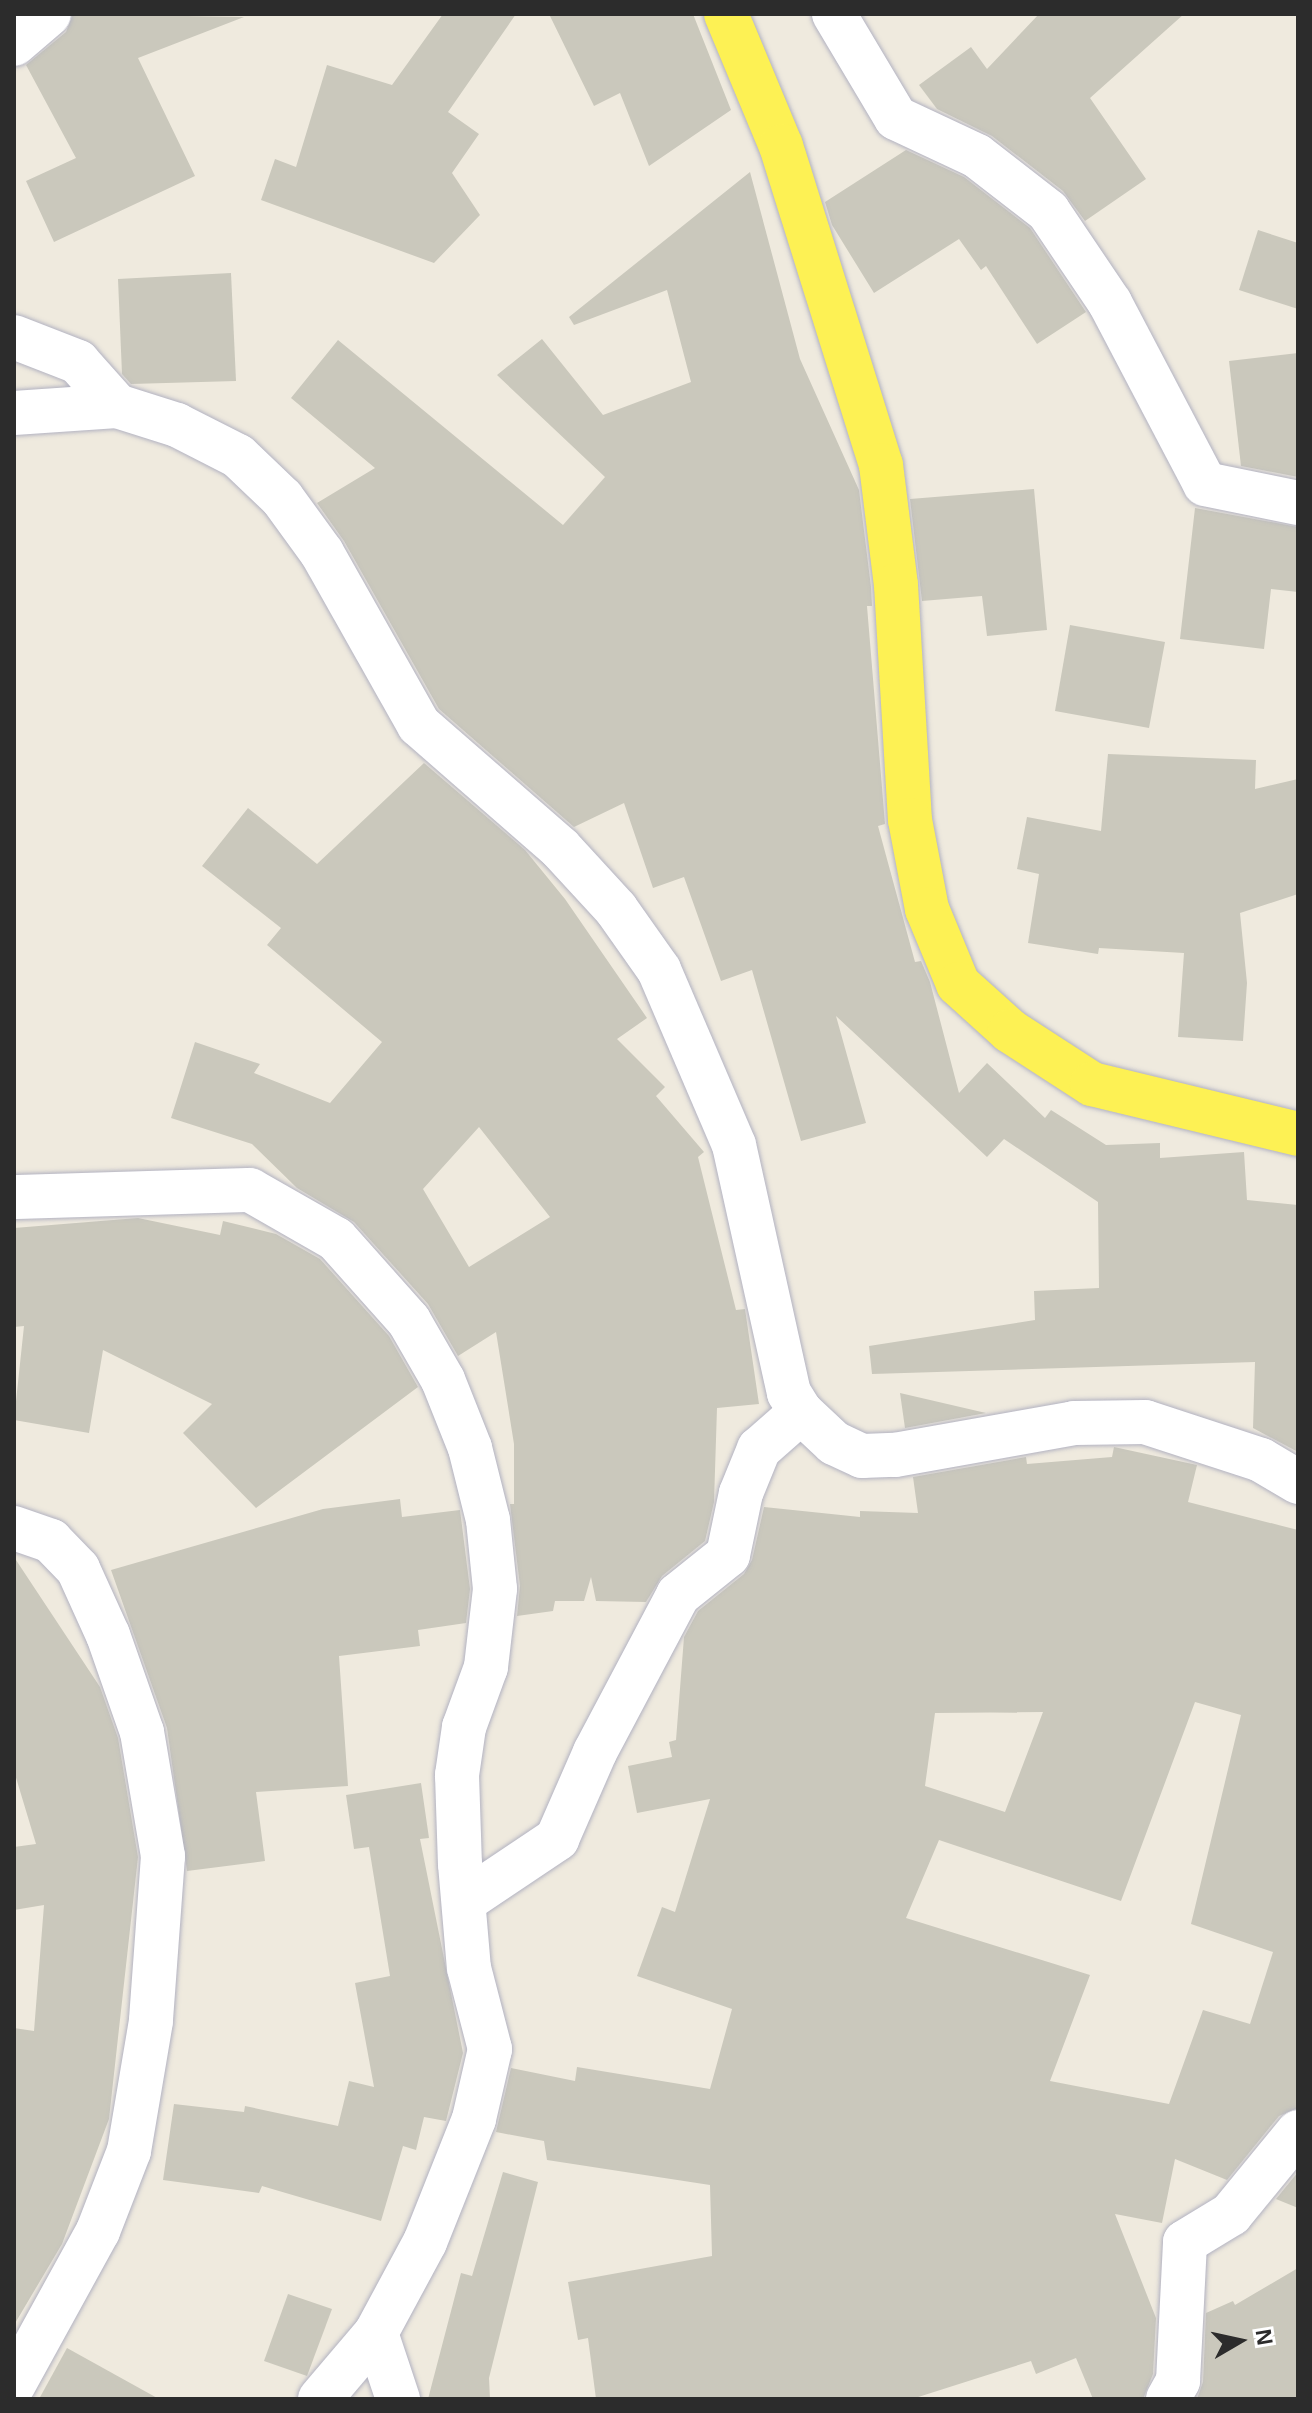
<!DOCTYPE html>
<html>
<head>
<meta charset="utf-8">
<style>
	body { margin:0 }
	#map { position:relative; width:1312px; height:2413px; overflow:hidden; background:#efeade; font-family:Arial,sans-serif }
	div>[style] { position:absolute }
	.building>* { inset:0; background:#cac8bc }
	.roads { filter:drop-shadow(0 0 2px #b2b2c1) drop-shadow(0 0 2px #b2b2c1) }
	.minor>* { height:44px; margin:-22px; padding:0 22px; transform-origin:22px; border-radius:22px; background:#fff }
	.primary>* { height:44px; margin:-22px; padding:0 22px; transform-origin:22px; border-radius:22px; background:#fdf154 }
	span { translate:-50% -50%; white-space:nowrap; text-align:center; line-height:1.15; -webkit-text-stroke:7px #fff; paint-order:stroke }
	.frame { position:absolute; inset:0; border:16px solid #2c2c2c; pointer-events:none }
	.north { position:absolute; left:1200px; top:2301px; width:80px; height:80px; -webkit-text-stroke:6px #fff; paint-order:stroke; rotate:81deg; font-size:22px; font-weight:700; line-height:32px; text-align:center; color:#2c2c2c }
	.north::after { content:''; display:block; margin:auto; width:28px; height:36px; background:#2c2c2c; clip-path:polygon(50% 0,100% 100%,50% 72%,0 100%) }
</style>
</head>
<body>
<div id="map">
	<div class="building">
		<i style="clip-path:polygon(73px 14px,244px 17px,138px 58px,195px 176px,54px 242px,26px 181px,76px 158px,26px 65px,66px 32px)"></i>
		<i style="clip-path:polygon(443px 14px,516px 14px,448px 112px,479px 134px,452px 173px,480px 215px,434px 263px,261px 200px,275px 159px,296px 167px,327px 65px,392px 85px)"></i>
		<i style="clip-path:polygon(549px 14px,693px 14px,731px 110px,649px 166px,620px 93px,594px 106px)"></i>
		<i style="clip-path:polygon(1039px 14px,1184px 14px,1090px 98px,1146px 179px,1085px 221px,1063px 191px,992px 136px,937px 109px,919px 85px,971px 47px,987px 69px)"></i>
		<i style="clip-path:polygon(906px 150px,964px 177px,1030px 228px,1086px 312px,1037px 344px,986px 266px,981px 270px,959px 239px,874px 293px,832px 225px,825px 202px)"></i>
		<i style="clip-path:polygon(750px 172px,800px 359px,859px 490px,871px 587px,872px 606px,867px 606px,885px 824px,878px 826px,915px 962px,921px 961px,930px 982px,959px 1093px,987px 1063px,1045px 1118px,1051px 1110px,1106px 1145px,1160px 1143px,1160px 1158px,1244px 1152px,1247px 1200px,1298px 1205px,1298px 1452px,1253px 1428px,1255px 1362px,872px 1374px,869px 1346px,1035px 1320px,1034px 1291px,1099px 1288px,1098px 1202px,1004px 1139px,987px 1157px,836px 1016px,866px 1123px,801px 1141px,752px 970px,721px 981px,684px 877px,653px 888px,624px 803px,574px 827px,439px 709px,344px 541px,317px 503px,375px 468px,291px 398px,338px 340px,563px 525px,605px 477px,497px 375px,542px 339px,603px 415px,691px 382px,667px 290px,574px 325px,569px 317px)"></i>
		<i style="clip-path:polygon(1258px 230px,1298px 243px,1298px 309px,1239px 290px)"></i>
		<i style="clip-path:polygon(231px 273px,236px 381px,131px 384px,122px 374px,118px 279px)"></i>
		<i style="clip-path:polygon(1298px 353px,1298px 477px,1241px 466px,1229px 361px)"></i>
		<i style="clip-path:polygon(1034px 489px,1047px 630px,987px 636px,982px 596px,922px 601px,910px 499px)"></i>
		<i style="clip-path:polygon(1195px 508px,1298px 527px,1298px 592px,1271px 589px,1264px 649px,1180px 639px)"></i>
		<i style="clip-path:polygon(1070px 625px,1165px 642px,1149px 728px,1055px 711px)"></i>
		<i style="clip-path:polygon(1108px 754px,1256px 760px,1255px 789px,1298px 779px,1298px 894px,1240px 913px,1247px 983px,1243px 1041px,1178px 1037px,1184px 953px,1099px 948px,1098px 954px,1028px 943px,1039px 874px,1017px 869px,1027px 817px,1101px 831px)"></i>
		<i style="clip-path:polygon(evenodd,424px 763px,525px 850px,565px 899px,647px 1018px,617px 1039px,665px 1087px,656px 1096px,704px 1152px,698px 1157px,736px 1310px,745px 1309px,759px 1404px,717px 1408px,714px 1502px,705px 1541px,662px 1576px,646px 1602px,596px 1601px,591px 1577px,584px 1601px,555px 1601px,553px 1611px,517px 1616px,520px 1586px,510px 1504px,514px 1504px,514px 1444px,496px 1332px,458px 1356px,428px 1304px,354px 1222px,297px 1188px,252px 1144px,171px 1118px,195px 1042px,260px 1064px,254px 1073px,330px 1103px,382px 1042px,267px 945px,281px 928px,202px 866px,248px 808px,317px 864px,424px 763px,479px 1127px,550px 1217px,469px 1267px,423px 1189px,479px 1127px)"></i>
		<i style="clip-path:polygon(138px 1218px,220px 1235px,223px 1221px,276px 1234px,320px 1259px,389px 1336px,418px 1387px,256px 1508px,183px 1433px,212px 1404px,103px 1350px,89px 1433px,14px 1420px,24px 1326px,14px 1327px,14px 1228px)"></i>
		<i style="clip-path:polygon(900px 1393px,986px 1413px,905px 1428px)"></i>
		<i style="clip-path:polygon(evenodd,1114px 1447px,1197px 1465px,1188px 1502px,1298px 1530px,1298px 2108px,1279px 2116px,1227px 2180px,1175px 2159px,1162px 2223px,1115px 2214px,1156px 2318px,1153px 2374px,1143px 2399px,1093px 2399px,1076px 2358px,1036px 2374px,1031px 2361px,912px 2399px,596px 2399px,588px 2338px,578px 2340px,568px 2282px,712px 2256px,710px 2185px,547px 2160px,544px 2141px,496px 2132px,511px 2068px,575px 2081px,577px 2067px,710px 2089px,732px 2009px,637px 1976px,662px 1907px,675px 1912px,710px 1799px,637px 1813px,628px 1766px,672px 1757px,669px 1742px,676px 1740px,684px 1637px,698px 1611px,744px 1574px,752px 1560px,764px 1507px,860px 1517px,860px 1511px,918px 1513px,913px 1477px,1026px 1457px,1027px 1464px,1112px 1457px,1114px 1447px,1195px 1702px,1241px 1715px,1191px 1924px,1273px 1952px,1250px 2024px,1203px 2010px,1169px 2104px,1050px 2081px,1090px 1975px,906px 1918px,939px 1840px,1121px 1901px,1195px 1702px,1114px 1447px,1043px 1712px,1005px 1812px,925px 1786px,935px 1713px,1043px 1712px)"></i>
		<i style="clip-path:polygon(400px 1499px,402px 1517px,460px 1510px,470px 1589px,466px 1623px,418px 1630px,420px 1646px,339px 1656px,348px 1786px,256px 1792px,265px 1861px,187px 1871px,167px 1728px,111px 1570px,323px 1509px)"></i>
		<i style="clip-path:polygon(14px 1557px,100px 1687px,118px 1738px,138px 1857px,109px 2119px,62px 2244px,14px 2325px,14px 2028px,34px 2031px,44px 1905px,14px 1910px,14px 1847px,36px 1844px,14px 1771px)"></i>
		<i style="clip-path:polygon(421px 1783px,429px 1838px,420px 1839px,463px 2053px,446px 2121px,424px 2117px,416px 2150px,403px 2146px,381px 2221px,262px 2186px,259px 2193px,163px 2180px,174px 2104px,244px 2112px,245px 2106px,338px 2126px,349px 2081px,374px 2087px,355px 1983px,390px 1976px,369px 1847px,354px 1849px,346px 1795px)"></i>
		<i style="clip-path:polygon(503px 2172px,538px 2182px,489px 2378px,490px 2399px,428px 2399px,461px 2273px,472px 2276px)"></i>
		<i style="clip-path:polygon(1298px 2172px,1298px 2208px,1276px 2199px)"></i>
		<i style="clip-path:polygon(1298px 2268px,1298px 2399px,1197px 2399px,1203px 2382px,1206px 2313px,1233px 2301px,1235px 2305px)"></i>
		<i style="clip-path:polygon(288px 2294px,332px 2309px,307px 2376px,264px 2361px)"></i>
		<i style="clip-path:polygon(67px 2348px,159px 2399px,39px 2399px)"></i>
	</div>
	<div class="roads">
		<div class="minor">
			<i style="left:834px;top:14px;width:121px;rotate:59.2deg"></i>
			<i style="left:896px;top:118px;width:89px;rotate:25.1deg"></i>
			<i style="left:977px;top:156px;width:90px;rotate:37.8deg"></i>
			<i style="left:1048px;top:211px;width:111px;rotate:56deg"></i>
			<i style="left:1110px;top:303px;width:204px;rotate:62.3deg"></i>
			<i style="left:1205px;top:484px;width:95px;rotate:11.5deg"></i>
			<i style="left:14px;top:44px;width:46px;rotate:-40.6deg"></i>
			<i style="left:14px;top:337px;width:69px;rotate:21.3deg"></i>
			<i style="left:78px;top:362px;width:59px;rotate:48.4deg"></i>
			<i style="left:14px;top:413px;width:103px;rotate:-3.9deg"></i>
			<i style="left:117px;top:406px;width:63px;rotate:17.6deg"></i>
			<i style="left:177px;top:425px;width:68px;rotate:26.9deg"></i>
			<i style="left:238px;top:456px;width:61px;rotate:43.7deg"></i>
			<i style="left:282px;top:498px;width:68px;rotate:54deg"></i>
			<i style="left:322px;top:553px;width:197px;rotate:60.6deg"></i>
			<i style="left:419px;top:725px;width:187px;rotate:41.1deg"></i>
			<i style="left:560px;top:848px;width:83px;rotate:47.4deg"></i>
			<i style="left:616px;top:909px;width:75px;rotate:54.8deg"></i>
			<i style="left:659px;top:970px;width:190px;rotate:66.8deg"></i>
			<i style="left:734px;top:1145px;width:254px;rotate:77.5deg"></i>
			<i style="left:789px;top:1393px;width:22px;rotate:58deg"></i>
			<i style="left:801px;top:1412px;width:45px;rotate:43.2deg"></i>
			<i style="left:834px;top:1443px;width:31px;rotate:25deg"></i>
			<i style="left:862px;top:1456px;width:33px;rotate:-2deg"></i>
			<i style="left:895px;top:1455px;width:182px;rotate:-10.1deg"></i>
			<i style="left:1074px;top:1423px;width:71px;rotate:-0.8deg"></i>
			<i style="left:1145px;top:1422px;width:122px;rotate:18.1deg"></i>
			<i style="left:1261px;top:1460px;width:43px;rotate:30.7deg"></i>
			<i style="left:14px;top:1197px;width:236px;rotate:-1.7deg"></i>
			<i style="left:250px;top:1190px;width:99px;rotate:29.7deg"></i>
			<i style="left:336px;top:1239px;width:110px;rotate:48.3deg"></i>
			<i style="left:409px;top:1321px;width:68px;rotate:60deg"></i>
			<i style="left:443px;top:1380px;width:73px;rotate:68.3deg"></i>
			<i style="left:470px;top:1448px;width:74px;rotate:76deg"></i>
			<i style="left:488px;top:1520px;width:69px;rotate:84.2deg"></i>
			<i style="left:495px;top:1589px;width:79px;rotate:96.6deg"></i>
			<i style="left:486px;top:1667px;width:64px;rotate:110.1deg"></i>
			<i style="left:464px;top:1727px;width:49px;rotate:98.3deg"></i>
			<i style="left:457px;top:1775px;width:89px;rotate:88.1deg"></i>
			<i style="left:460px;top:1864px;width:104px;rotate:85.1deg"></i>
			<i style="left:469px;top:1968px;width:84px;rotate:75.5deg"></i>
			<i style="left:490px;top:2049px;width:72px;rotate:102.9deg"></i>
			<i style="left:474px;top:2119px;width:132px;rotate:111.7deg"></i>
			<i style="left:425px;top:2242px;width:103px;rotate:118.3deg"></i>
			<i style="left:376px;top:2333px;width:70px;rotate:71.6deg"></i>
			<i style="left:14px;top:1528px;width:39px;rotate:19deg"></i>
			<i style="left:51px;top:1541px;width:39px;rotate:46deg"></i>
			<i style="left:78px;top:1569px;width:72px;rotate:65.6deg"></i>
			<i style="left:108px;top:1635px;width:103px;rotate:70.7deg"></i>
			<i style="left:142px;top:1732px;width:126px;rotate:80.4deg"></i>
			<i style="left:163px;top:1856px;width:165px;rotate:94.2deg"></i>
			<i style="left:151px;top:2021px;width:132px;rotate:99.6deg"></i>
			<i style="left:129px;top:2151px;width:86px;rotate:111.2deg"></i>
			<i style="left:98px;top:2231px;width:175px;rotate:118.8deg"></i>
			<i style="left:466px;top:1900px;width:110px;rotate:-33.8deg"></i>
			<i style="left:557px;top:1839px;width:95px;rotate:-66.4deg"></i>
			<i style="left:595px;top:1752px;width:178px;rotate:-62.1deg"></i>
			<i style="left:678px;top:1595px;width:64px;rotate:-38.7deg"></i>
			<i style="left:728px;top:1555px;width:63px;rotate:-78.2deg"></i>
			<i style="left:741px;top:1493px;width:48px;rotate:-67.8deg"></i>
			<i style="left:759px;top:1449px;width:56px;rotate:-41.4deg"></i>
			<i style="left:320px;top:2399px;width:87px;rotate:-49.7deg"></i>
			<i style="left:1168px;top:2399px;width:21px;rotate:-61deg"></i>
			<i style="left:1178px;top:2381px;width:139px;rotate:-87.1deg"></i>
			<i style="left:1185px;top:2242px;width:54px;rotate:-31.3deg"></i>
			<i style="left:1231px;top:2214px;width:106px;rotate:-50.7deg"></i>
		</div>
		<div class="primary">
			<i style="left:726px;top:14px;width:143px;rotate:67.4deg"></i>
			<i style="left:781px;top:146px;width:334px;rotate:72.6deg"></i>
			<i style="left:881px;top:465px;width:121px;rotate:82.9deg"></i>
			<i style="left:896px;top:585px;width:235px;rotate:86.6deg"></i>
			<i style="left:910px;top:820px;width:91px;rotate:79.2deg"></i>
			<i style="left:927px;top:909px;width:81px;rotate:67.5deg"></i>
			<i style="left:958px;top:984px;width:70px;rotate:42.1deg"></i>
			<i style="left:1010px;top:1031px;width:98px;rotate:32.9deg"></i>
			<i style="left:1092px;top:1084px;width:212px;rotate:13.6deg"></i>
		</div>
	</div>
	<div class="frame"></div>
	<div class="north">N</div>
</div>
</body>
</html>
